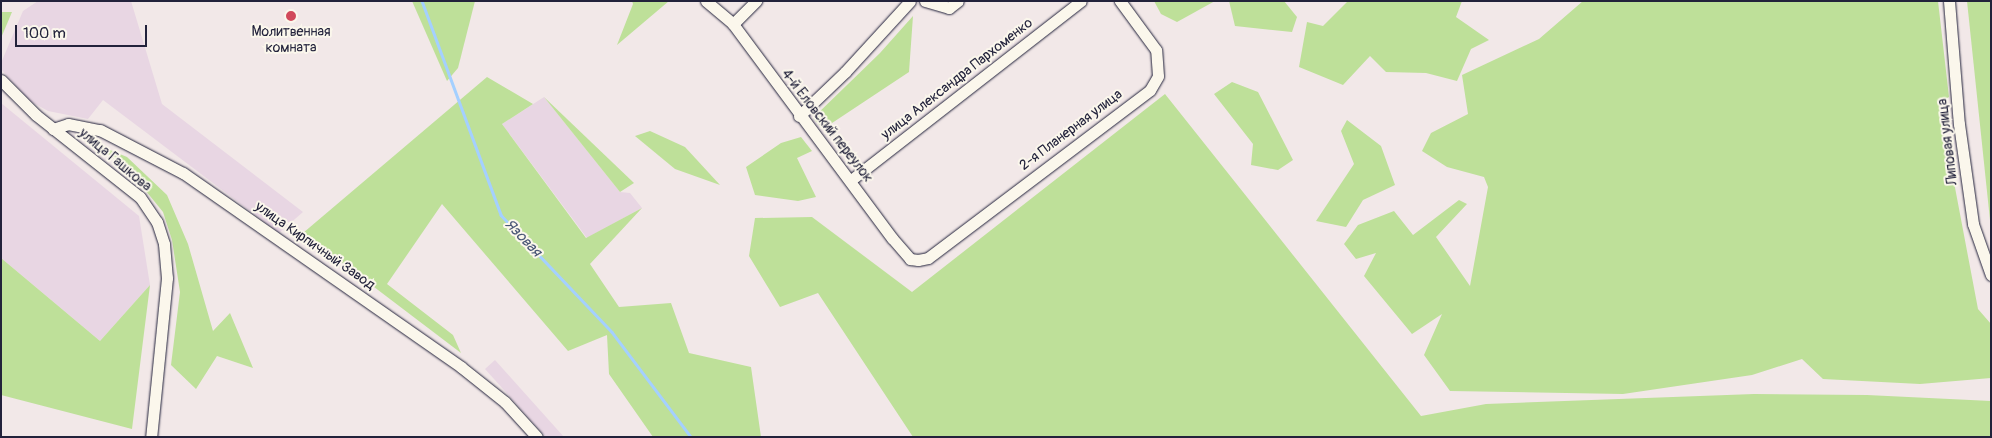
<!DOCTYPE html>
<html>
<head>
<meta charset="utf-8">
<style>
	body { margin:0 }
	#map { position:relative; width:1992px; height:438px; overflow:hidden; background:#f2e8e8; font-family:Pangolin,sans-serif }
	div>[style] { position:absolute }
	.built>* { inset:0; background:#e8d6e3 }
	.green>* { inset:0; background:#bee099 }
	.stream>* { height:2.5px; margin:-1.25px; padding:0 1.25px; transform-origin:1.25px; border-radius:1.25px; background:#a4d0ff }
	.roads { filter:drop-shadow(0 0 1px #22223b) drop-shadow(0 0 1px #22223b) }
	.minor>* { height:11px; margin:-5.5px; padding:0 5.5px; transform-origin:5.5px; border-radius:5.5px; background:#fbf7ec }
	.dots>* { width:14px; height:14px; translate:-50% -50%; box-sizing:border-box; border:2px solid #fbf7ec; border-radius:50% }
	span { translate:-50% -50%; white-space:nowrap; text-align:center; line-height:1.15; -webkit-text-stroke:4px #fbf7ec; paint-order:stroke }
	.poi-label { font-size:14px; color:#22223b }
	.street-label { font-size:14px; color:#22223b }
	.water-label { font-size:15px; color:#495676; font-style:italic }
	.frame { position:absolute; inset:0; border:2px solid #22223b; pointer-events:none }
	.scale { position:absolute; left:15px; top:25px; width:132px; height:22px; box-sizing:border-box; border:2px solid #22223b; border-top:0; padding-left:6px; font-size:15px; line-height:18px; white-space:nowrap; color:#22223b; -webkit-text-stroke:4px #fbf7ec; paint-order:stroke }
</style>
</head>
<body>
<div id="map">
	<div class="built">
		<i style="clip-path:polygon(38px 1px,131px 1px,162px 104px,303px 212px,279px 233px,103px 100px,88px 119px,48px 111px,30px 101px,1px 69px,1px 63px,23px 11px)"></i>
		<i style="clip-path:polygon(544px 97px,620px 192px,630px 193px,642px 208px,587px 238px,502px 124px)"></i>
		<i style="clip-path:polygon(1px 103px,139px 216px,150px 285px,100px 341px,1px 258px)"></i>
		<i style="clip-path:polygon(495px 360px,564px 437px,546px 437px,485px 369px)"></i>
	</div>
	<div class="green">
		<i style="clip-path:polygon(412px 1px,475px 1px,458px 68px,447px 81px)"></i>
		<i style="clip-path:polygon(632px 1px,669px 1px,617px 45px,633px 4px)"></i>
		<i style="clip-path:polygon(1154px 1px,1215px 1px,1177px 22px,1161px 14px)"></i>
		<i style="clip-path:polygon(1229px 1px,1284px 1px,1297px 17px,1292px 32px,1235px 26px)"></i>
		<i style="clip-path:polygon(1348px 1px,1462px 1px,1456px 17px,1489px 40px,1471px 49px,1457px 81px,1426px 73px,1386px 72px,1370px 56px,1343px 85px,1299px 67px,1307px 22px,1323px 26px)"></i>
		<i style="clip-path:polygon(1583px 1px,1938px 1px,1949px 97px,1939px 103px,1978px 309px,1991px 324px,1991px 378px,1920px 384px,1823px 379px,1802px 359px,1752px 375px,1623px 394px,1450px 391px,1424px 355px,1442px 314px,1412px 334px,1364px 276px,1376px 253px,1356px 259px,1344px 244px,1358px 225px,1394px 211px,1413px 235px,1459px 200px,1467px 204px,1436px 237px,1470px 286px,1488px 187px,1484px 177px,1447px 167px,1422px 151px,1431px 133px,1468px 114px,1462px 75px,1539px 39px)"></i>
		<i style="clip-path:polygon(1967px 1px,1991px 1px,1991px 224px,1990px 220px)"></i>
		<i style="clip-path:polygon(1px 12px,12px 12px,1px 38px)"></i>
		<i style="clip-path:polygon(913px 16px,909px 72px,823px 129px,813px 118px,880px 53px)"></i>
		<i style="clip-path:polygon(487px 77px,533px 104px,502px 124px,586px 238px,642px 208px,590px 264px,619px 307px,671px 303px,689px 353px,751px 367px,761px 437px,653px 437px,609px 374px,607px 335px,568px 351px,442px 204px,387px 284px,453px 335px,461px 353px,303px 233px)"></i>
		<i style="clip-path:polygon(1232px 82px,1258px 92px,1293px 160px,1278px 170px,1251px 165px,1253px 144px,1214px 94px)"></i>
		<i style="clip-path:polygon(1165px 94px,1421px 416px,1486px 404px,1754px 394px,1867px 395px,1991px 401px,1991px 437px,913px 437px,818px 293px,780px 307px,749px 256px,755px 218px,812px 217px,912px 292px)"></i>
		<i style="clip-path:polygon(544px 97px,634px 183px,620px 192px)"></i>
		<i style="clip-path:polygon(1347px 120px,1381px 146px,1395px 185px,1363px 200px,1346px 227px,1316px 221px,1354px 164px,1341px 131px)"></i>
		<i style="clip-path:polygon(650px 131px,685px 147px,720px 185px,675px 169px,635px 136px)"></i>
		<i style="clip-path:polygon(801px 137px,812px 151px,797px 158px,816px 197px,798px 201px,755px 195px,746px 167px,781px 143px)"></i>
		<i style="clip-path:polygon(98px 145px,127px 157px,167px 195px,188px 244px,213px 331px,230px 313px,253px 368px,217px 356px,196px 389px,171px 365px,180px 292px,172px 240px,163px 212px,137px 180px)"></i>
		<i style="clip-path:polygon(1px 258px,100px 341px,150px 285px,132px 429px,1px 395px)"></i>
	</div>
	<div class="stream">
		<i style="left:422px;top:1px;width:228px;rotate:69.7deg"></i>
		<i style="left:501px;top:215px;width:161px;rotate:46.5deg"></i>
		<i style="left:612px;top:332px;width:131px;rotate:53deg"></i>
	</div>
	<div class="roads">
		<div class="minor">
			<i style="left:706px;top:1px;width:35px;rotate:40deg"></i>
			<i style="left:733px;top:24px;width:267px;rotate:53.4deg"></i>
			<i style="left:892px;top:238px;width:28px;rotate:49deg"></i>
			<i style="left:910px;top:259px;width:8px;rotate:7deg"></i>
			<i style="left:918px;top:260px;width:10px;rotate:-11deg"></i>
			<i style="left:928px;top:258px;width:278px;rotate:-37.1deg"></i>
			<i style="left:1150px;top:90px;width:16px;rotate:-60deg"></i>
			<i style="left:1158px;top:76px;width:26px;rotate:-94deg"></i>
			<i style="left:1156px;top:50px;width:61px;rotate:-126.3deg"></i>
			<i style="left:925px;top:1px;width:25px;rotate:16deg"></i>
			<i style="left:949px;top:8px;width:11px;rotate:-38deg"></i>
			<i style="left:1949px;top:1px;width:123px;rotate:85.4deg"></i>
			<i style="left:1959px;top:124px;width:101px;rotate:82deg"></i>
			<i style="left:1973px;top:224px;width:54px;rotate:70.6deg"></i>
			<i style="left:733px;top:24px;width:33px;rotate:-45deg"></i>
			<i style="left:1px;top:80px;width:49px;rotate:45deg"></i>
			<i style="left:36px;top:115px;width:132px;rotate:38.3deg"></i>
			<i style="left:140px;top:197px;width:30px;rotate:56deg"></i>
			<i style="left:157px;top:222px;width:23px;rotate:72deg"></i>
			<i style="left:164px;top:244px;width:34px;rotate:85deg"></i>
			<i style="left:167px;top:278px;width:160px;rotate:95.7deg"></i>
			<i style="left:799px;top:116px;width:64px;rotate:-43.7deg"></i>
			<i style="left:845px;top:72px;width:96px;rotate:-47.5deg"></i>
			<i style="left:53px;top:129px;width:16px;rotate:-18deg"></i>
			<i style="left:68px;top:124px;width:33px;rotate:11deg"></i>
			<i style="left:100px;top:130px;width:93px;rotate:27.4deg"></i>
			<i style="left:183px;top:173px;width:339px;rotate:34.9deg"></i>
			<i style="left:461px;top:367px;width:56px;rotate:38.5deg"></i>
			<i style="left:505px;top:402px;width:47px;rotate:47.6deg"></i>
			<i style="left:851px;top:180px;width:291px;rotate:-37.9deg"></i>
		</div>
	</div>
	<div class="dots">
		<i style="left:291px;top:16px;background:#d1495b"></i>
	</div>
	<div class="poi-label">
		<span style="left:291px;top:40px">Молитвенная<br>комната</span>
	</div>
	<div class="street-label">
		<span style="left:957px;top:79px;rotate:-38deg">улица Александра Пархоменко</span>
		<span style="left:827px;top:126px;rotate:52deg">4-й Еловский переулок</span>
		<span style="left:1071px;top:130px;rotate:-37deg">2-я Планерная улица</span>
		<span style="left:1948px;top:142px;rotate:-97deg">Липовая улица</span>
		<span style="left:115px;top:160px;rotate:40deg">улица Гашкова</span>
		<span style="left:315px;top:246px;rotate:35deg">улица Кирпичный Завод</span>
	</div>
	<div class="water-label">
		<span style="left:523px;top:238px;rotate:46deg">Язовая</span>
	</div>
	<div class="frame"></div>
	<div class="scale">100 m</div>
</div>
</body>
</html>
